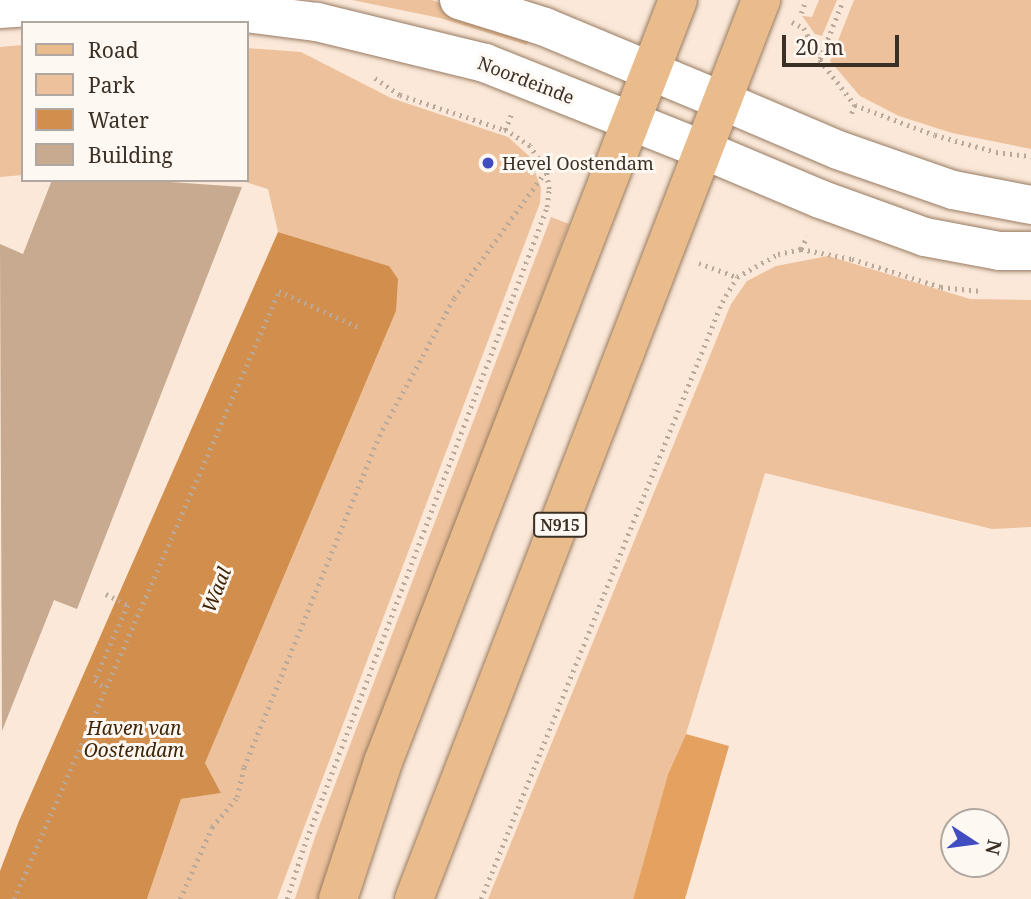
<!DOCTYPE html>
<html>
<head>
<meta charset="utf-8">
<style>
	body { margin:0 }
	#map { position:relative; width:1031px; height:899px; overflow:hidden; background:#fbe8d8; font-family:"Noto Serif",serif }
	div>[style] { position:absolute }
	.green>* { inset:0; background:#ecc19b }
	.forest>* { inset:0; background:#e5a160 }
	.water>* { inset:0; background:#d18e4d }
	.building>* { inset:0; background:#c7aa90 }
	.path>* { height:4.5px; margin-top:-2.25px; transform-origin:0; background:repeating-linear-gradient(90deg,#b9a99b 0 2px,transparent 0 7px) }
	.roads { filter:drop-shadow(0 0 2px #977b62) drop-shadow(0 0 2px #977b62) }
	.minor>* { height:38px; margin:-19px; padding:0 19px; transform-origin:19px; border-radius:19px; background:#fff }
	.secondary>* { height:38px; margin:-19px; padding:0 19px; transform-origin:19px; border-radius:19px; background:#fff }
	.primary>* { height:38px; margin:-19px; padding:0 19px; transform-origin:19px; border-radius:19px; background:#eabb8b }
	.dots>* { width:19px; height:19px; translate:-50% -50%; box-sizing:border-box; border:4px solid #fef8f2; border-radius:50% }
	span { translate:-50% -50%; white-space:nowrap; text-align:center; line-height:1.15; -webkit-text-stroke:6px #fef8f2; paint-order:stroke }
	.shield-label span { padding:2px 5px; background:#fef8f2; border:2px solid; border-radius:5px; -webkit-text-stroke-width:0 }
	.shield-label { font-size:16px; color:#3b3025; font-weight:700 }
	.street-label { font-size:18px; color:#3b3025 }
	.poi-label { font-size:18px; color:#3b3025 }
	.left { translate:0 -50%; text-align:left }
	.water-label { font-size:19px; color:#3f2407; font-style:italic }
	.legend { position:absolute; left:21px; top:21px; width:228px; height:161px; box-sizing:border-box; background:#fef8f2; border:2px solid #b0a8a0; margin:0; padding:9px 12px; list-style:none; font-size:21px; color:#3b3025 }
	.legend li { display:flex; align-items:center; gap:14px; height:35px }
	.legend b { width:35px; border:2px solid #b0a8a0 }
	.north { position:absolute; left:940px; top:808px; width:70px; height:70px; box-sizing:border-box; background:#fef8f2; border:2px solid #b0a8a0; border-radius:50%; rotate:103deg; font-size:19px; font-weight:700; line-height:28px; text-align:center; color:#3b3025 }
	.north::after { content:''; display:block; margin:auto; width:24px; height:32px; background:#404cc0; clip-path:polygon(50% 0,100% 100%,50% 72%,0 100%) }
	.scale { position:absolute; left:782px; top:35px; width:117px; height:32px; box-sizing:border-box; border:4px solid #3b3025; border-top:0; padding-left:9px; font-size:21px; line-height:24px; white-space:nowrap; color:#3b3025; -webkit-text-stroke:5px #fef8f2; paint-order:stroke }
</style>
</head>
<body>
<div id="map">
	<div class="green">
		<i style="clip-path:polygon(352px 0,432px 0,531px 34px,527px 45px,440px 18px)"></i>
		<i style="clip-path:polygon(819px 0,837px 0,822px 36px,815px 34px,802px 16px,812px 17px)"></i>
		<i style="clip-path:polygon(854px 0,1031px 0,1031px 149px,952px 133px,899px 116px,860px 96px,830px 61px)"></i>
		<i style="clip-path:polygon(23px 45px,23px 175px,0 177px,0 47px)"></i>
		<i style="clip-path:polygon(247px 48px,301px 52px,391px 98px,508px 137px,529px 156px,541px 188px,540px 203px,277px 899px,147px 899px,181px 799px,221px 793px,205px 763px,396px 311px,389px 266px,278px 232px,268px 189px,239px 180px,247px 180px)"></i>
		<i style="clip-path:polygon(551px 217px,569px 224px,341px 832px,320px 899px,295px 899px,315px 837px)"></i>
		<i style="clip-path:polygon(828px 256px,970px 299px,1031px 300px,1031px 527px,992px 529px,765px 473px,686px 734px,668px 774px,633px 899px,488px 899px,731px 304px,747px 281px,776px 266px)"></i>
	</div>
	<div class="forest">
		<i style="clip-path:polygon(686px 734px,729px 746px,685px 899px,633px 899px,668px 774px)"></i>
	</div>
	<div class="water">
		<i style="clip-path:polygon(278px 232px,389px 266px,398px 279px,396px 311px,205px 763px,221px 793px,181px 799px,147px 899px,0 899px,0 871px,19px 821px)"></i>
	</div>
	<div class="building">
		<i style="clip-path:polygon(52px 180px,142px 180px,242px 187px,77px 609px,54px 600px,2px 731px,0 244px,23px 254px)"></i>
	</div>
	<div class="path">
		<i style="left:801px;top:13px;width:14px;rotate:-69deg"></i>
		<i style="left:792px;top:22px;width:13px;rotate:27deg"></i>
		<i style="left:804px;top:28px;width:36px;rotate:63deg"></i>
		<i style="left:820px;top:60px;width:57px;rotate:52.1deg"></i>
		<i style="left:855px;top:105px;width:12px;rotate:110deg"></i>
		<i style="left:820px;top:59px;width:63px;rotate:-68.7deg"></i>
		<i style="left:375px;top:78px;width:30px;rotate:34deg"></i>
		<i style="left:400px;top:95px;width:111px;rotate:18.4deg"></i>
		<i style="left:855px;top:105px;width:85px;rotate:20.6deg"></i>
		<i style="left:935px;top:135px;width:63px;rotate:15.6deg"></i>
		<i style="left:996px;top:152px;width:35px;rotate:7deg"></i>
		<i style="left:801px;top:249px;width:52px;rotate:11.1deg"></i>
		<i style="left:852px;top:259px;width:93px;rotate:17.5deg"></i>
		<i style="left:941px;top:287px;width:40px;rotate:5.7deg"></i>
		<i style="left:699px;top:263px;width:40px;rotate:20.2deg"></i>
		<i style="left:106px;top:594px;width:25px;rotate:27deg"></i>
		<i style="left:128px;top:605px;width:82px;rotate:113.7deg"></i>
		<i style="left:95px;top:680px;width:14px;rotate:39deg"></i>
		<i style="left:14px;top:899px;width:663px;rotate:-66.45deg"></i>
		<i style="left:279px;top:291px;width:87px;rotate:24.5deg"></i>
		<i style="left:180px;top:899px;width:79px;rotate:-66deg"></i>
		<i style="left:212px;top:827px;width:39px;rotate:-50deg"></i>
		<i style="left:237px;top:797px;width:31px;rotate:-77deg"></i>
		<i style="left:244px;top:767px;width:357px;rotate:-67.8deg"></i>
		<i style="left:379px;top:436px;width:157px;rotate:-61.5deg"></i>
		<i style="left:454px;top:298px;width:157px;rotate:-54.1deg"></i>
		<i style="left:287px;top:899px;width:56px;rotate:-72.2deg"></i>
		<i style="left:304px;top:846px;width:684px;rotate:-69.18deg"></i>
		<i style="left:547px;top:207px;width:18px;rotate:-84deg"></i>
		<i style="left:549px;top:189px;width:19px;rotate:-99deg"></i>
		<i style="left:546px;top:170px;width:29px;rotate:-124deg"></i>
		<i style="left:530px;top:146px;width:30px;rotate:-147deg"></i>
		<i style="left:505px;top:130px;width:16px;rotate:-68deg"></i>
		<i style="left:481px;top:899px;width:644px;rotate:-68.02deg"></i>
		<i style="left:722px;top:302px;width:29px;rotate:-59deg"></i>
		<i style="left:737px;top:277px;width:47px;rotate:-29.3deg"></i>
		<i style="left:778px;top:254px;width:24px;rotate:-12deg"></i>
		<i style="left:801px;top:249px;width:14px;rotate:-65deg"></i>
	</div>
	<div class="roads">
		<div class="minor">
			<i style="left:723px;top:101px;width:125px;rotate:23.1deg"></i>
			<i style="left:838px;top:150px;width:122px;rotate:19.2deg"></i>
			<i style="left:953px;top:190px;width:79px;rotate:10.9deg"></i>
			<i style="left:704px;top:150px;width:126px;rotate:22.9deg"></i>
			<i style="left:820px;top:199px;width:112px;rotate:19.9deg"></i>
			<i style="left:925px;top:237px;width:75px;rotate:10.7deg"></i>
			<i style="left:999px;top:251px;width:32px"></i>
		</div>
		<div class="secondary">
			<i style="left:459px;top:0;width:90px;rotate:17.4deg"></i>
			<i style="left:545px;top:27px;width:193px;rotate:22.6deg"></i>
			<i style="left:0;top:9px;width:104px;rotate:-3.9deg"></i>
			<i style="left:104px;top:2px;width:126px;rotate:4.1deg"></i>
			<i style="left:230px;top:11px;width:88px;rotate:7.2deg"></i>
			<i style="left:317px;top:22px;width:173px;rotate:13.7deg"></i>
			<i style="left:485px;top:63px;width:236px;rotate:21.7deg"></i>
		</div>
		<div class="primary">
			<i style="left:338px;top:899px;width:144px;rotate:-71.8deg"></i>
			<i style="left:383px;top:762px;width:817px;rotate:-68.84deg"></i>
			<i style="left:414px;top:899px;width:964px;rotate:-68.89deg"></i>
		</div>
	</div>
	<div class="dots">
		<i style="left:488px;top:163px;background:#404cc0"></i>
	</div>
	<div class="shield-label">
		<span style="left:560px;top:525px">N915</span>
	</div>
	<div class="street-label">
		<span style="left:526px;top:80px;rotate:21deg">Noordeinde</span>
	</div>
	<div class="poi-label">
		<span class="left" style="left:502px;top:163px">Hevel Oostendam</span>
	</div>
	<div class="water-label">
		<span style="left:217px;top:590px;rotate:-68deg">Waal</span>
		<span style="left:134px;top:740px">Haven van<br>Oostendam</span>
	</div>
	<ul class="legend">
	<li><b style="height:9px;background:#eabb8b"></b>Road</li>
	<li><b style="height:19px;background:#ecc19b"></b>Park</li>
	<li><b style="height:19px;background:#d18e4d"></b>Water</li>
	<li><b style="height:19px;background:#c7aa90"></b>Building</li>
	</ul>
	<div class="north">N</div>
	<div class="scale">20 m</div>
</div>
</body>
</html>
